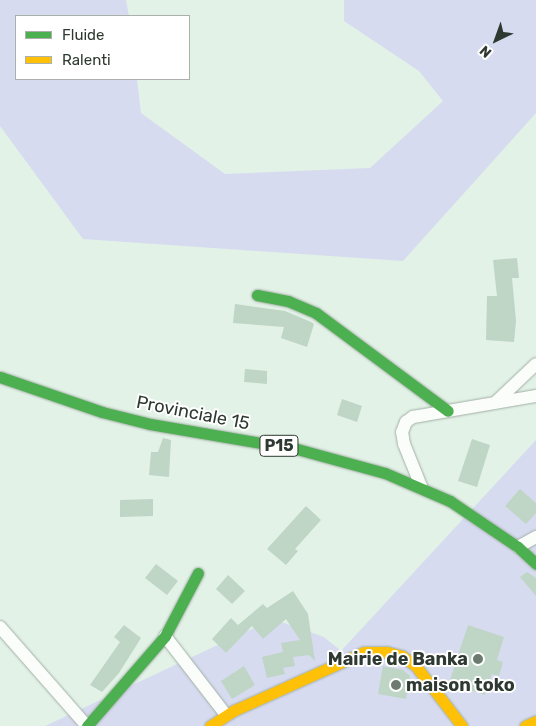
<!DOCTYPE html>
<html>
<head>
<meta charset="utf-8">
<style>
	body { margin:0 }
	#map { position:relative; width:536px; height:726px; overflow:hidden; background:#e2f2e6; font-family:Rubik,sans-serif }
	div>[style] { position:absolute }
	.green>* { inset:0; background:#d6dbf0 }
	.building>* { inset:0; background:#bfd5c5 }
	.roads { filter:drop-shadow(0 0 1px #a3afa6) drop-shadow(0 0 1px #a3afa6) }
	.street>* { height:12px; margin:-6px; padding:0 6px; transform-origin:6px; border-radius:6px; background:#fbfdfb }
	.fast>* { height:11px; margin:-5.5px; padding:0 5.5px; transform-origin:5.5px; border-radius:5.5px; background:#4caf50 }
	.slow>* { height:11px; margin:-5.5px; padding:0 5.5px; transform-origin:5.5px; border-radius:5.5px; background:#ffc107 }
	.dots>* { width:14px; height:14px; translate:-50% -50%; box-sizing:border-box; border:2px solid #fff; border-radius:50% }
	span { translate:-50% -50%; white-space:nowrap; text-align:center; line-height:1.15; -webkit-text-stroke:4px #fff; paint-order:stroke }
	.shield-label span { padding:1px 4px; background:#fff; border:1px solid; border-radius:4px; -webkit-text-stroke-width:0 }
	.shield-label { font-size:16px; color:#2e3931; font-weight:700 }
	.street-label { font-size:18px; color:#2e3931 }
	.poi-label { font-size:18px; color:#2e3931; font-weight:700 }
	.right { translate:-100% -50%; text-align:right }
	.left { translate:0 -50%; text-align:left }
	.legend { position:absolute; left:15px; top:15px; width:175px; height:65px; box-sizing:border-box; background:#fff; border:1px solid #abb0ad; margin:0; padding:6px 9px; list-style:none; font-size:15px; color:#2e3931 }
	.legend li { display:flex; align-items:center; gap:10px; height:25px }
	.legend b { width:25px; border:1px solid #abb0ad }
	.north { position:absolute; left:471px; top:15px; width:50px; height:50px; -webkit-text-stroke:4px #fff; paint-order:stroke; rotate:222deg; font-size:14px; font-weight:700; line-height:20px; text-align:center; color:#2e3931 }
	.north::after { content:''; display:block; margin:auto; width:18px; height:22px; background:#2e3931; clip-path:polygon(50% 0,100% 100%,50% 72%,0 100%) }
</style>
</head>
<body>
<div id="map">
	<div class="green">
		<i style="clip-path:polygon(0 0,126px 0,129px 16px,16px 16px,16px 79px,137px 79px,141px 113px,225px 174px,370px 168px,443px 101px,419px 71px,344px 21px,344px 0,536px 0,536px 113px,403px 261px,83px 239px,0 126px)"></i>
		<i style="clip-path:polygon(536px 440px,536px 726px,45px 726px,273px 619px,324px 637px,341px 651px)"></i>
	</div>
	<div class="building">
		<i style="clip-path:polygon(517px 258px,519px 278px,512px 278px,516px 321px,514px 342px,486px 340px,487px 296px,497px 296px,493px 260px)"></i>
		<i style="clip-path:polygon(235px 304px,285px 311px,311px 322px,314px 324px,307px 347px,281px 338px,284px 327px,233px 323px)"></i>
		<i style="clip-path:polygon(245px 369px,267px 371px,267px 384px,244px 382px)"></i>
		<i style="clip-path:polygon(342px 399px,362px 406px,357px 422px,337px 415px)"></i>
		<i style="clip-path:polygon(163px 438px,171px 440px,169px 477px,149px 475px,151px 452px,158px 452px)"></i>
		<i style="clip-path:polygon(472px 439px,490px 445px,477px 487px,458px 481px)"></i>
		<i style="clip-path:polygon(520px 489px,536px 503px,536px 513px,526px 524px,505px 506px)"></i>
		<i style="clip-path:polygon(153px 499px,153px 516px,120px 517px,120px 500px)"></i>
		<i style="clip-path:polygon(306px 506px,321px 520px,295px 549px,298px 551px,286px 565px,267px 549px)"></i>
		<i style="clip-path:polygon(156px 564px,178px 581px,167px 595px,145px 578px)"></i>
		<i style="clip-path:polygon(527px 572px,536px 578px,536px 596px,520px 577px)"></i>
		<i style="clip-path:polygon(228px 575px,245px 591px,232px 604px,216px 589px)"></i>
		<i style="clip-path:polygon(293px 591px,308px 614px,315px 661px,309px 655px,293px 657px,295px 666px,283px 668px,285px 674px,267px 678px,262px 657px,283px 652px,281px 643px,300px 640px,286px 619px,263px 639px,252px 626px,226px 653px,212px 639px,231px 618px,238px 625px,263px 604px,267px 608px)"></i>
		<i style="clip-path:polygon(124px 625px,141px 638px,119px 673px,102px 692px,90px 685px,120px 642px,114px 637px)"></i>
		<i style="clip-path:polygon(468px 625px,504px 637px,497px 660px,503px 662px,499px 676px,492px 674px,485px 695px,449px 683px)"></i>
		<i style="clip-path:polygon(244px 666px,255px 685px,232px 699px,221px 681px)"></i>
		<i style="clip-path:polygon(383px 666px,403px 670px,410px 676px,406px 699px,378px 694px)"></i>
	</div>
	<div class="roads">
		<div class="street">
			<i style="left:496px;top:402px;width:55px;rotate:-43.5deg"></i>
			<i style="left:421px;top:486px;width:45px;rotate:-112deg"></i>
			<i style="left:404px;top:444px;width:12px;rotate:-99deg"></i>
			<i style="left:402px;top:432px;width:11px;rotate:-68deg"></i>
			<i style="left:406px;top:422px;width:9px;rotate:-36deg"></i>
			<i style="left:413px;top:417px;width:125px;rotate:-9.7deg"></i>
			<i style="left:518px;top:547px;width:21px;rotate:-29deg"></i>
			<i style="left:0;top:627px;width:132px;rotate:48.7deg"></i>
			<i style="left:165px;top:636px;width:100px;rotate:52.3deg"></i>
		</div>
		<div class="fast">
			<i style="left:257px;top:295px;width:32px;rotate:11deg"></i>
			<i style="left:288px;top:301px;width:30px;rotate:23deg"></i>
			<i style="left:316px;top:313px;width:164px;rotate:36.6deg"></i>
			<i style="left:0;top:377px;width:108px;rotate:18.9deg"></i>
			<i style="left:102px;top:412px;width:49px;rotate:14deg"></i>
			<i style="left:150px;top:424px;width:149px;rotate:9.7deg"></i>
			<i style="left:297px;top:449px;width:91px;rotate:15.3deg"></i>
			<i style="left:385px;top:473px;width:71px;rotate:23.3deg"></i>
			<i style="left:450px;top:501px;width:82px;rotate:34.1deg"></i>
			<i style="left:518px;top:547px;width:25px;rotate:43deg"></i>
			<i style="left:87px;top:726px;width:119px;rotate:-49.1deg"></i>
			<i style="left:165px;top:636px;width:71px;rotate:-62.4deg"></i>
		</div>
		<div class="slow">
			<i style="left:210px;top:726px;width:30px;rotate:-33deg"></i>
			<i style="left:235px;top:710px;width:141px;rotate:-24.2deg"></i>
			<i style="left:364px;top:652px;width:23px"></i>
			<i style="left:387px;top:652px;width:16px;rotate:15deg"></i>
			<i style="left:402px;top:656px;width:16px;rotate:35deg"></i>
			<i style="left:415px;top:665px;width:77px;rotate:52.4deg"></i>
			<i style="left:525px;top:726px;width:12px;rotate:-24deg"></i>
		</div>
	</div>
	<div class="dots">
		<i style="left:478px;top:659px;background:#6d7a70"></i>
		<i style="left:396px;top:685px;background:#6d7a70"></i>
	</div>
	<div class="shield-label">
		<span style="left:279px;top:446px">P15</span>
	</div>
	<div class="street-label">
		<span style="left:193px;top:413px;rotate:11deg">Provinciale 15</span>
	</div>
	<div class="poi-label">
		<span class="right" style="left:468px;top:659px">Mairie de Banka</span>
		<span class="left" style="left:406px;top:685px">maison toko</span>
	</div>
	<ul class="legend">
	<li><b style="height:6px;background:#4caf50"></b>Fluide</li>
	<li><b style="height:6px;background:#ffc107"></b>Ralenti</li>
	</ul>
	<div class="north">N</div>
</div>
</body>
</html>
